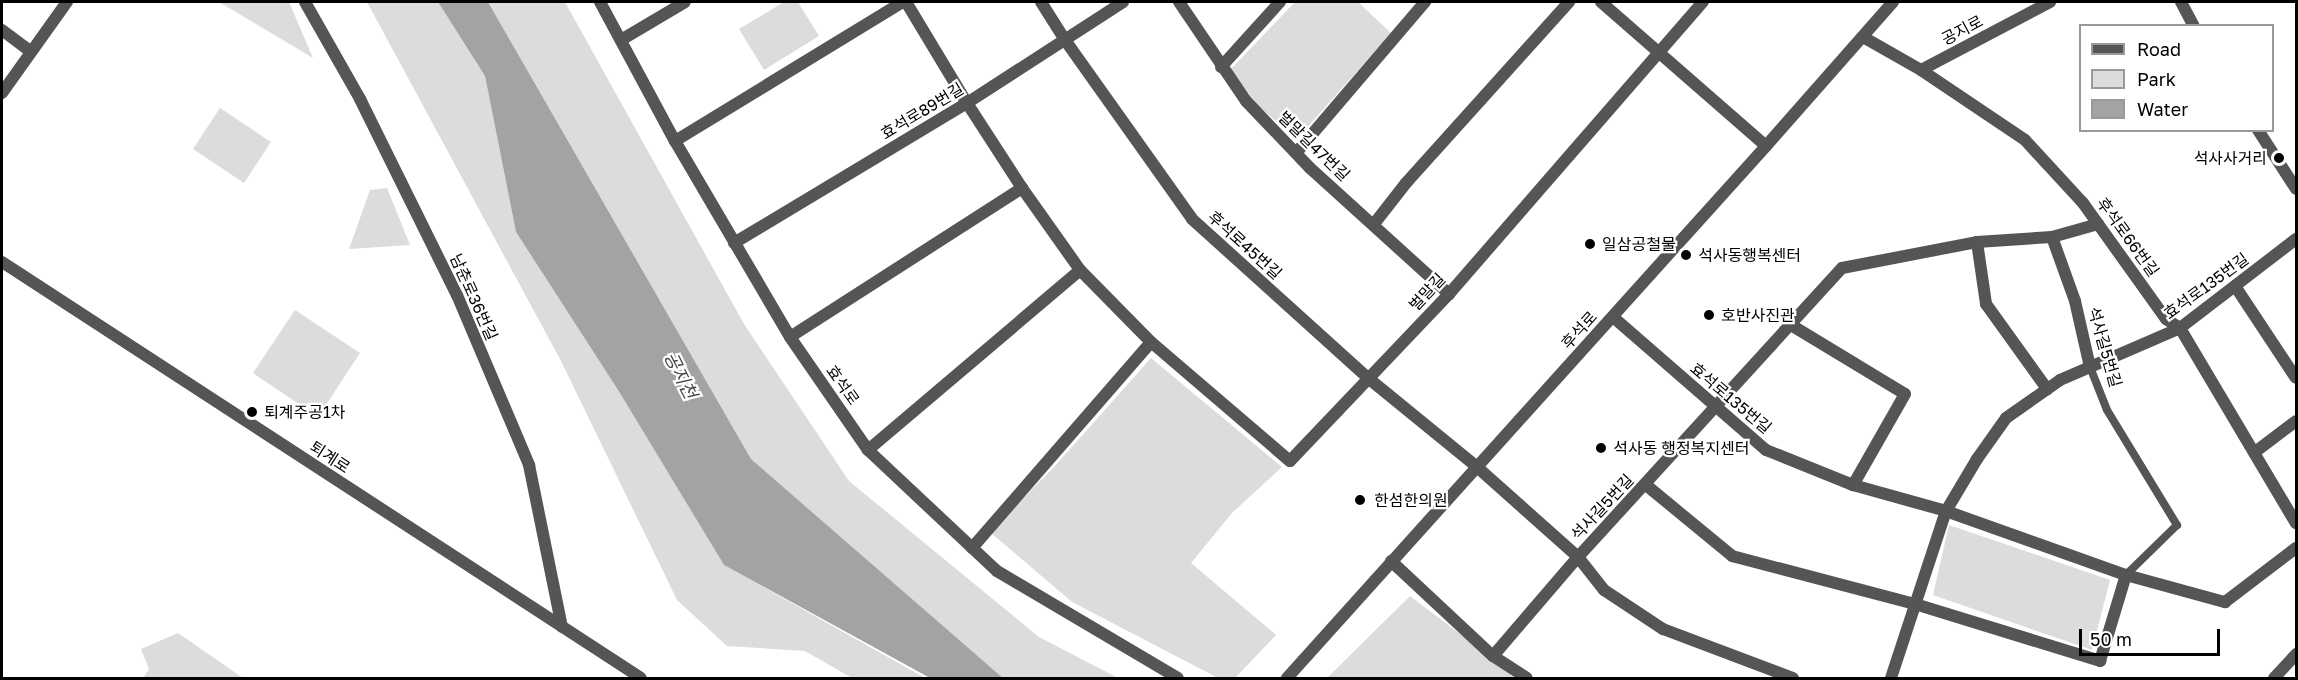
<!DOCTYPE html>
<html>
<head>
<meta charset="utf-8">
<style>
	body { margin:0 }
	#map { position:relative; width:2298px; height:680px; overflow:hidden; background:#fff; font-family:"Golos Text","Noto Sans KR",sans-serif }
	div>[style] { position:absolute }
	.green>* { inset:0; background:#dcdcdc }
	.water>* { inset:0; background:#a3a3a3 }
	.service>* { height:8px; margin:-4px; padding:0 4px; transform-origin:4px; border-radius:4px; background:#555 }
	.minor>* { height:12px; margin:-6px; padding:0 6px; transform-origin:6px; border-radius:6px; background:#555 }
	.tertiary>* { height:12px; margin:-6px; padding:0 6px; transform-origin:6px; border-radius:6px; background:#555 }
	.dots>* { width:16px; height:16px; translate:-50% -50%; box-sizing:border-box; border:3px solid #fff; border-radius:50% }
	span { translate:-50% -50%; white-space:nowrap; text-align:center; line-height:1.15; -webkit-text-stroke:4.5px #fff; paint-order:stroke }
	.street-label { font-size:16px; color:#000 }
	.poi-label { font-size:16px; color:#000 }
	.right { translate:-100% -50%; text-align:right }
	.left { translate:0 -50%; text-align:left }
	.water-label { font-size:18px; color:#444; font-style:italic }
	.frame { position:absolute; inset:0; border:3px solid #000; pointer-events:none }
	.legend { position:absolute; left:2079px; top:24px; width:195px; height:108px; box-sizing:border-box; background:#fff; border:2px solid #999; margin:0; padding:8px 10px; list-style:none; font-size:18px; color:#000 }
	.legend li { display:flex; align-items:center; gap:12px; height:30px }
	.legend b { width:30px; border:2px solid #999 }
	.scale { position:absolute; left:2079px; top:629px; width:141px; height:27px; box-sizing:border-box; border:3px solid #000; border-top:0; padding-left:8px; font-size:18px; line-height:21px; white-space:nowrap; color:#000; -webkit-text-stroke:4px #fff; paint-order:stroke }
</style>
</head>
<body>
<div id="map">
	<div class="green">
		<i style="clip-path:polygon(219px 2px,289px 2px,313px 58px)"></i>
		<i style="clip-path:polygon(367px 2px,438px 2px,485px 76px,516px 232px,618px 390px,724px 565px,925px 678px,852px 678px,805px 651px,727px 646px,677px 600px,561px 361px)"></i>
		<i style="clip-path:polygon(488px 2px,565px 2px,744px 324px,849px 481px,1039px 637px,1118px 678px,1003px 678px,751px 459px)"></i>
		<i style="clip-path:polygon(784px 2px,798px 2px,819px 36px,764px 70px,739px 29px)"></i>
		<i style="clip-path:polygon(1295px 2px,1358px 2px,1391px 33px,1297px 139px,1257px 105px,1231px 69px)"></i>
		<i style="clip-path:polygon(220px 108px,271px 142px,244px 183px,193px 149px)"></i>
		<i style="clip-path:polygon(387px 188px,410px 245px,349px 249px,370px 190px)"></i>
		<i style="clip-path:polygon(295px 310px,360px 353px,318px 417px,253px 373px)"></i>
		<i style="clip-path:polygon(1151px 358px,1282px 467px,1232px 513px,1191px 563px,1276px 635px,1235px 678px,1218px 678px,1072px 602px,990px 532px,1054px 467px)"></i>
		<i style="clip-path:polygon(1949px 525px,2110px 580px,2092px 650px,1933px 595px)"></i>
		<i style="clip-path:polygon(1410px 596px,1501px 665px,1514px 678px,1327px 678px)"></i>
		<i style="clip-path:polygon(178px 633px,243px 678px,143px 678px,149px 669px,141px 649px)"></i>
	</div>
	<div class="water">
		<i style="clip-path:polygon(438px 2px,488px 2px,751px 459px,1003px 678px,930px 678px,724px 565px,618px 390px,516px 232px,485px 76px)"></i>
	</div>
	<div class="service">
		<i style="left:2090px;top:367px;width:46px;rotate:68.4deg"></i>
		<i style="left:2107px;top:410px;width:135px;rotate:58.7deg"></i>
		<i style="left:2177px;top:525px;width:71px;rotate:135.6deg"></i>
	</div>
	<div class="minor">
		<i style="left:305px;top:2px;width:112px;rotate:60.4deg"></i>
		<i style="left:360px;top:99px;width:219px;rotate:63.7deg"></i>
		<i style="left:457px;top:295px;width:185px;rotate:67deg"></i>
		<i style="left:529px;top:465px;width:165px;rotate:78.5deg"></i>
		<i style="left:906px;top:2px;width:118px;rotate:58.9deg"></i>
		<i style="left:967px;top:103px;width:101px;rotate:57.1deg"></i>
		<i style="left:1022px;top:188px;width:100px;rotate:54.7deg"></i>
		<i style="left:1080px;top:270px;width:101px;rotate:45.4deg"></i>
		<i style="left:1151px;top:342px;width:183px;rotate:40.6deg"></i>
		<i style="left:1290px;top:461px;width:231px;rotate:-46.4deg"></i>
		<i style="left:1449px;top:294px;width:387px;rotate:-49deg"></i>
		<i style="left:1041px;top:2px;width:45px;rotate:57.7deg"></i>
		<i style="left:1065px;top:40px;width:219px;rotate:54.6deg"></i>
		<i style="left:1192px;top:219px;width:237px;rotate:42.1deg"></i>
		<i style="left:1368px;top:378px;width:141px;rotate:39.2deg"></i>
		<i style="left:1477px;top:467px;width:135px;rotate:41.7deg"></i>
		<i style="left:1578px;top:557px;width:42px;rotate:51.8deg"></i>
		<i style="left:1604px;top:590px;width:71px;rotate:33.5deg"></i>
		<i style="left:1663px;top:629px;width:139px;rotate:20.7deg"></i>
		<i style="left:1179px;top:2px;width:120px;rotate:55.9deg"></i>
		<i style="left:1246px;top:101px;width:93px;rotate:46.3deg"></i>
		<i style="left:1310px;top:168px;width:188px;rotate:42.2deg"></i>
		<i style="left:1601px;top:2px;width:219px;rotate:41.1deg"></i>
		<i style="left:2px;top:30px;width:36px;rotate:37deg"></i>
		<i style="left:1863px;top:37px;width:67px;rotate:29.6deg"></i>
		<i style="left:1921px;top:70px;width:125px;rotate:33.9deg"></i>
		<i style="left:2025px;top:140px;width:86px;rotate:47.4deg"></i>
		<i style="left:2083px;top:203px;width:143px;rotate:54.4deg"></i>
		<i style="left:2166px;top:319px;width:17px;rotate:33deg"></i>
		<i style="left:2180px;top:328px;width:227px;rotate:59.3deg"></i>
		<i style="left:621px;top:40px;width:74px;rotate:-30.7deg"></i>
		<i style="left:1221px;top:67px;width:88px;rotate:-47.8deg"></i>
		<i style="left:1921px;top:70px;width:146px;rotate:-27.8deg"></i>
		<i style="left:2px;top:93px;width:112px;rotate:-54.5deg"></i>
		<i style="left:675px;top:141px;width:267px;rotate:-31.4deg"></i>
		<i style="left:1296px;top:153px;width:199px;rotate:-49.5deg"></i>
		<i style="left:1374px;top:224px;width:52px;rotate:-52deg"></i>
		<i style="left:1406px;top:183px;width:244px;rotate:-48deg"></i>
		<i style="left:2052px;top:237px;width:68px;rotate:70.2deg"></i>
		<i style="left:2075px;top:301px;width:68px;rotate:77.2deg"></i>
		<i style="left:1977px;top:242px;width:63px;rotate:81.7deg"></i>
		<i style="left:1986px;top:304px;width:105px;rotate:54.3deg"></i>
		<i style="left:734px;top:243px;width:272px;rotate:-31deg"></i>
		<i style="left:967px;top:103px;width:186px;rotate:-32.9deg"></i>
		<i style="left:2235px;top:286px;width:110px;rotate:56.5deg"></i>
		<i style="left:1613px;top:317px;width:203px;rotate:41deg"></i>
		<i style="left:1766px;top:450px;width:94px;rotate:21.9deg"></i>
		<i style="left:1853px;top:485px;width:97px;rotate:15.6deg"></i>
		<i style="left:1946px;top:511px;width:191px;rotate:19.6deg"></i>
		<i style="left:2126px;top:575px;width:103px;rotate:15.3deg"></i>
		<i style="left:2225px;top:602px;width:89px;rotate:-37.3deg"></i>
		<i style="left:1791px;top:325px;width:133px;rotate:31.2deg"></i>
		<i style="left:1905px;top:394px;width:105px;rotate:119.7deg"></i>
		<i style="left:790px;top:337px;width:276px;rotate:-32.7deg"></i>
		<i style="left:868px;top:450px;width:278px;rotate:-40.3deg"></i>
		<i style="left:2255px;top:452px;width:51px;rotate:-37.1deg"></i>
		<i style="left:1646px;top:485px;width:112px;rotate:39.5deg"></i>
		<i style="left:1732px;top:556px;width:189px;rotate:14.7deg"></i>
		<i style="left:1915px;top:604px;width:194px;rotate:17.1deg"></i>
		<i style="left:2100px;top:661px;width:90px;rotate:-73.2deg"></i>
		<i style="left:972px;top:548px;width:273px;rotate:-49deg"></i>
		<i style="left:1391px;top:561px;width:139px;rotate:43deg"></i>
		<i style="left:1493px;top:656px;width:40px;rotate:32.9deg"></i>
		<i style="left:1493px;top:656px;width:130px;rotate:-49.4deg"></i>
		<i style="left:1578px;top:557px;width:391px;rotate:-47.6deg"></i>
		<i style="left:1842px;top:268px;width:137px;rotate:-10.9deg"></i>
		<i style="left:1977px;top:242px;width:75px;rotate:-3.8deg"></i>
		<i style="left:2052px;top:237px;width:48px;rotate:-15.8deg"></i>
		<i style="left:1891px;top:678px;width:176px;rotate:-71.8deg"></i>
		<i style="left:1946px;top:511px;width:61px;rotate:-59.2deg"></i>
		<i style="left:1977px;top:459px;width:50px;rotate:-54.7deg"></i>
		<i style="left:2006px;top:418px;width:66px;rotate:-35.1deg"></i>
		<i style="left:2060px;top:380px;width:131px;rotate:-23.4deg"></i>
		<i style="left:2180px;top:328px;width:146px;rotate:-37.5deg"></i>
		<i style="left:2274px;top:678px;width:33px;rotate:-47deg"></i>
	</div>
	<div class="tertiary">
		<i style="left:600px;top:2px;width:158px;rotate:61.7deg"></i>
		<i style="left:675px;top:141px;width:227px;rotate:59.6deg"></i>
		<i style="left:790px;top:337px;width:137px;rotate:55.4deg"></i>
		<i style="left:868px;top:450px;width:177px;rotate:43.2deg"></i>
		<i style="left:997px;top:571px;width:210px;rotate:30.6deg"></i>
		<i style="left:2181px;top:2px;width:27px;rotate:62deg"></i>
		<i style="left:2258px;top:130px;width:70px;rotate:57.2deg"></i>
		<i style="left:2px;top:262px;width:762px;rotate:33.06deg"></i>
		<i style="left:1287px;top:678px;width:716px;rotate:-48deg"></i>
		<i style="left:1766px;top:146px;width:192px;rotate:-48.6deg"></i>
	</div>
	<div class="dots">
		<i style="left:2279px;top:158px;background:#000"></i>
		<i style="left:1590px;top:244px;background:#000"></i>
		<i style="left:1686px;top:255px;background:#000"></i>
		<i style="left:1709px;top:315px;background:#000"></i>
		<i style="left:252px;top:412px;background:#000"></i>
		<i style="left:1601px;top:448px;background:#000"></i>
		<i style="left:1360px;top:500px;background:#000"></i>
	</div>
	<div class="street-label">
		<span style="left:1962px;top:30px;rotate:-28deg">공지로</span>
		<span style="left:922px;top:111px;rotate:-31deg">효석로89번길</span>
		<span style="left:1314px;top:146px;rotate:44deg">벌말길47번길</span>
		<span style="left:2128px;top:237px;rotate:54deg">후석로66번길</span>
		<span style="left:1245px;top:245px;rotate:42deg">후석로45번길</span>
		<span style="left:2206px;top:286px;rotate:-36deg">효석로135번길</span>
		<span style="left:1427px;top:292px;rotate:-47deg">벌말길</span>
		<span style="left:474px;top:297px;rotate:66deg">남춘로36번길</span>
		<span style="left:1579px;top:330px;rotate:-48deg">후석로</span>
		<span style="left:2105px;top:347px;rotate:74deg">석사길5번길</span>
		<span style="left:843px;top:385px;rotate:55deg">효석로</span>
		<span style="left:1731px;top:398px;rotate:40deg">효석로135번길</span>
		<span style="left:330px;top:457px;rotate:33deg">퇴계로</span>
		<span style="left:1602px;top:507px;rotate:-47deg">석사길5번길</span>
	</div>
	<div class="poi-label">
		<span class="right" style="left:2267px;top:158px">석사사거리</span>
		<span class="left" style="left:1602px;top:244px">일삼공철물</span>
		<span class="left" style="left:1698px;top:255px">석사동행복센터</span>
		<span class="left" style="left:1721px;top:315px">호반사진관</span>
		<span class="left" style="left:264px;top:412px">퇴계주공1차</span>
		<span class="left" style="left:1613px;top:448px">석사동 행정복지센터</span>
		<span class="left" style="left:1374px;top:500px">한섬한의원</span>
	</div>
	<div class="water-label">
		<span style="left:681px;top:375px;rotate:63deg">공지천</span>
	</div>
	<div class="frame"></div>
	<ul class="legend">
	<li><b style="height:8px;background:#555"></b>Road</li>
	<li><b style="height:16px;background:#dcdcdc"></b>Park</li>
	<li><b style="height:16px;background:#a3a3a3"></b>Water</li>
	</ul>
	<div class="scale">50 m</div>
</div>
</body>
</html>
